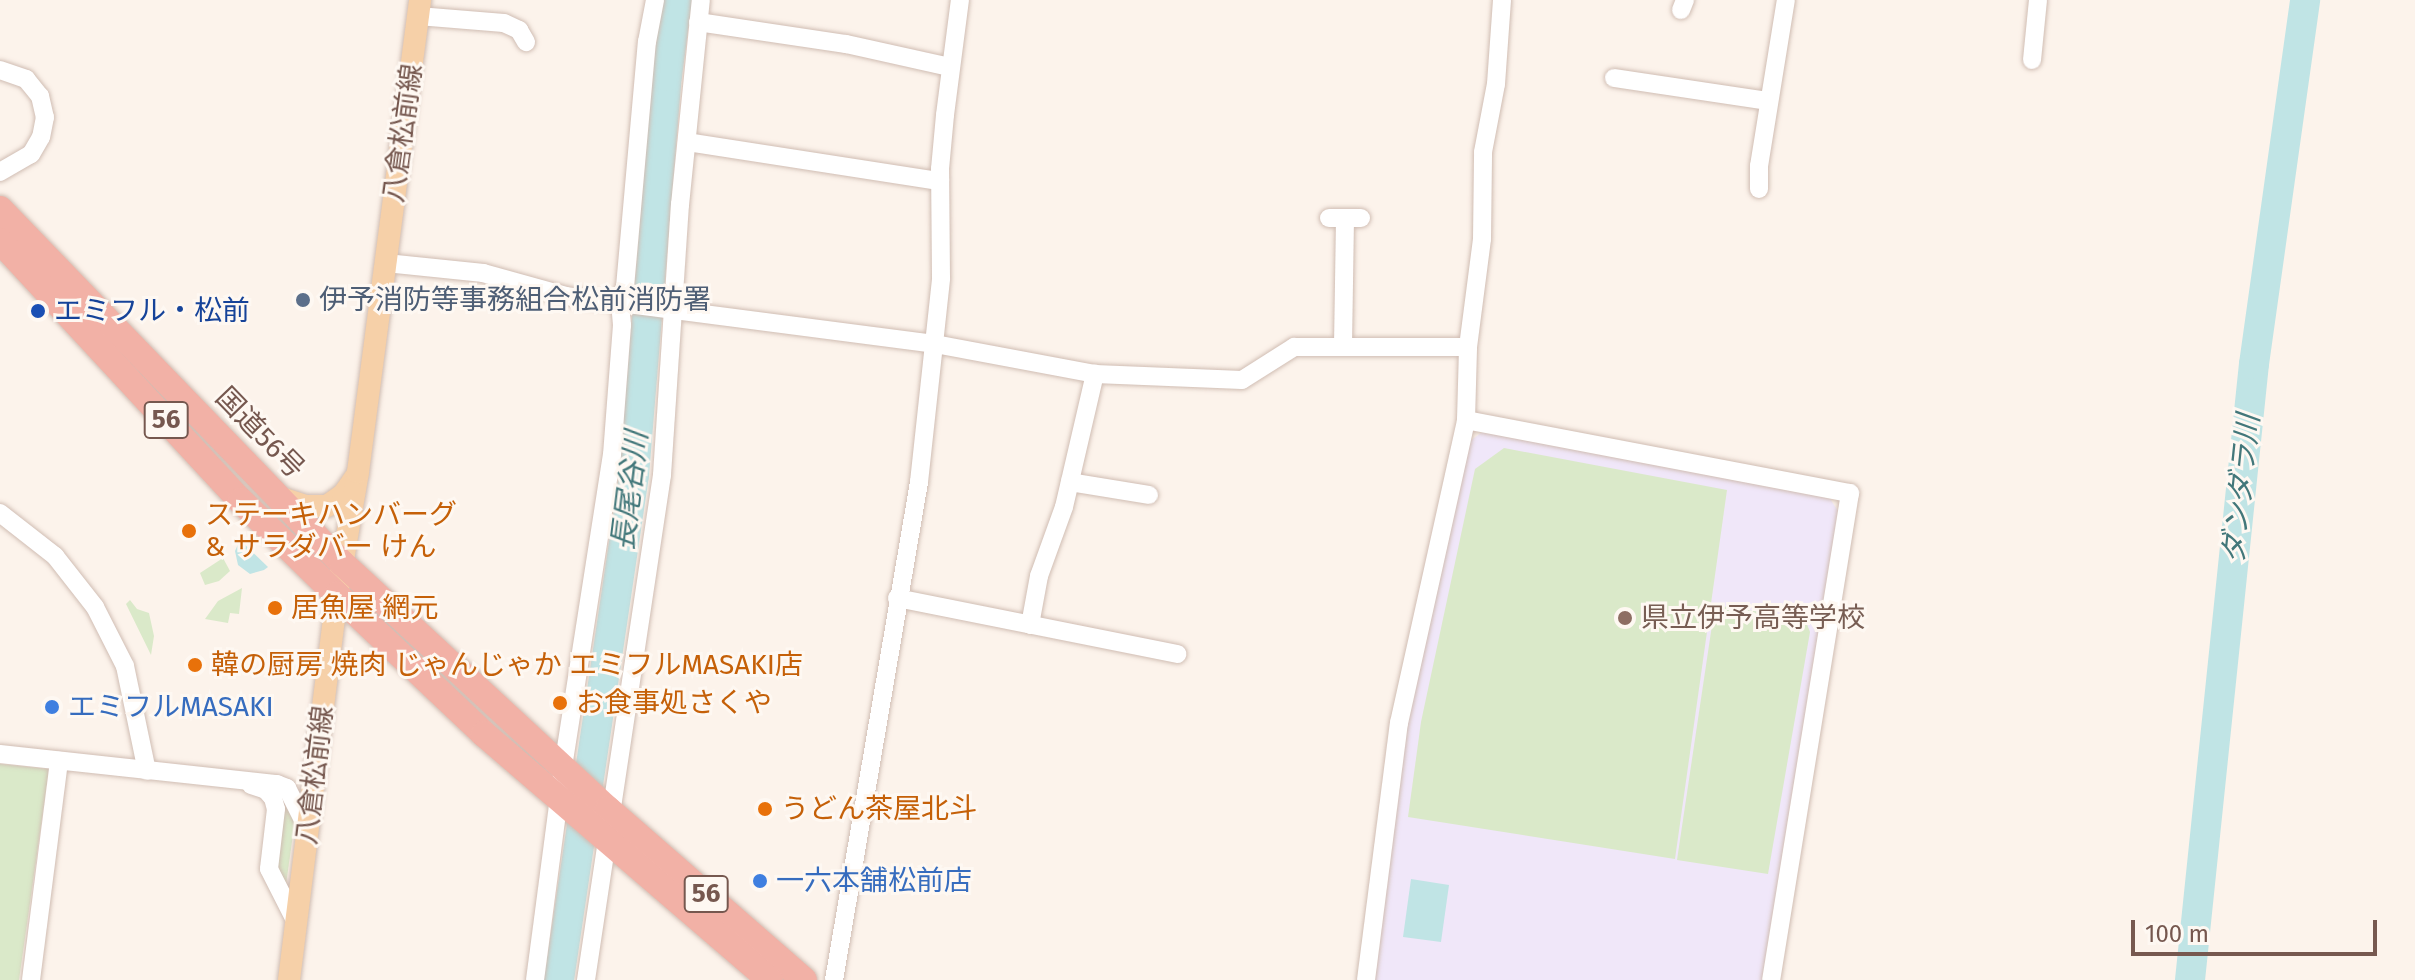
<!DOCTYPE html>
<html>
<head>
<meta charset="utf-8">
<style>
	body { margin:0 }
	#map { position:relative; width:2415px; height:980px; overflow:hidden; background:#fcf3eb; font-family:"Fira Sans","Noto Sans JP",sans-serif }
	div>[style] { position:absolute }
	.education>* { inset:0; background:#f0e7f9 }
	.green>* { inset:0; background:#dae9c9 }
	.water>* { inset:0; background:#c0e4e5 }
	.river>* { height:30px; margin:-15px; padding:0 15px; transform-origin:15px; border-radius:15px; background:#c0e4e5 }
	.roads { filter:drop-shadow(0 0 2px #d0bdb3) drop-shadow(0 0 2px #d0bdb3) }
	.minor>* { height:18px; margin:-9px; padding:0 9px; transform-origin:9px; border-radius:9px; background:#fff }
	.major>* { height:22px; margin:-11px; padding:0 11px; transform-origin:11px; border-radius:11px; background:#f6d0a8 }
	.highway>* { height:26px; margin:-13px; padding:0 13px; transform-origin:13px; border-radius:13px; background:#f2b1a6 }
	.dots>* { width:22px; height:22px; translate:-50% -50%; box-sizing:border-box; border:4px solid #fef8f2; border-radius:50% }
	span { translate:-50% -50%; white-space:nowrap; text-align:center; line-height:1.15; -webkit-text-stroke:6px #fef8f2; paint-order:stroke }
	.shield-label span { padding:2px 6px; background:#fef8f2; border:2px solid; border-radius:6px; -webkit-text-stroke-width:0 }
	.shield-label { font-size:26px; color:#76584f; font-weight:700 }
	.street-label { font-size:28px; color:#76584f }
	.service-label { font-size:28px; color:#4e5e75 }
	.left { translate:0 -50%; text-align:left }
	.transit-label { font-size:28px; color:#164399 }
	.food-label { font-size:28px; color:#c56008 }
	.education-label { font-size:28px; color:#785e54 }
	.shop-label { font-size:28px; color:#366cbe }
	.water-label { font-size:30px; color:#42777a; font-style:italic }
	.scale { position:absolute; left:2131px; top:920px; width:246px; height:36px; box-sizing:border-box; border:4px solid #76584f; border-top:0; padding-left:10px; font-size:24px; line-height:28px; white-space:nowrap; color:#76584f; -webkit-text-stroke:6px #fef8f2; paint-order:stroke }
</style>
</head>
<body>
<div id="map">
	<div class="education">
		<i style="clip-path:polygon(1485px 430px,1829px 497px,1838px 511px,1762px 980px,1372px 980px,1404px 724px,1470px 441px)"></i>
	</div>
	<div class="green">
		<i style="clip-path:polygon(1504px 448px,1727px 490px,1675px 859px,1408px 817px,1421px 722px,1475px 469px)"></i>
		<i style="clip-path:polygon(223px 558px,230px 571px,219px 581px,205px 585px,200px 573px)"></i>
		<i style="clip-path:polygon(242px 588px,239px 614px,230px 613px,228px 623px,205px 619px,218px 601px)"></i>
		<i style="clip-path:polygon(130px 600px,137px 609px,149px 613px,154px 636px,151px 655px,126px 604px)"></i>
		<i style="clip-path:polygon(1715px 605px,1805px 619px,1810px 632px,1768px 874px,1677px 860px)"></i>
		<i style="clip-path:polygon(0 764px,49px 769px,19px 980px,0 980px)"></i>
		<i style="clip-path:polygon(278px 788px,296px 813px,285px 892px,273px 872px)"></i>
	</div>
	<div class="water">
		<i style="clip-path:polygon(240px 540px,268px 567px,264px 570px,250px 574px,238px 565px,235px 551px)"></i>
		<i style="clip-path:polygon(1411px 879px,1449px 885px,1441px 942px,1403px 937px)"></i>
	</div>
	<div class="river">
		<i style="left:559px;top:980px;width:511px;rotate:-81.55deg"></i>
		<i style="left:634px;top:475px;width:400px;rotate:-85.3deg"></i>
		<i style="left:667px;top:76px;width:77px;rotate:-82.5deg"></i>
		<i style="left:2190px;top:980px;width:619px;rotate:-84.07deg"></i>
		<i style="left:2254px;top:364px;width:368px;rotate:-82deg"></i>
	</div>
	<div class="roads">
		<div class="minor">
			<i style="left:1681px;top:10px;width:11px;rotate:-68deg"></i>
			<i style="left:418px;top:16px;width:86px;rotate:4.7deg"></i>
			<i style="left:504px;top:23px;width:17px;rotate:25deg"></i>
			<i style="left:519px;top:30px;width:14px;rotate:60deg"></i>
			<i style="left:698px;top:22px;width:150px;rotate:8.5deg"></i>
			<i style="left:846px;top:44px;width:107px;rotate:12.5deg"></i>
			<i style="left:2032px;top:60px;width:60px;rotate:-84.3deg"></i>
			<i style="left:0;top:70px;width:28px;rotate:19deg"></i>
			<i style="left:26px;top:79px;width:22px;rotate:51deg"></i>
			<i style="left:40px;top:96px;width:22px;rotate:77deg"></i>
			<i style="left:45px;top:117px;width:20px;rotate:101deg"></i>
			<i style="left:41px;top:137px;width:20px;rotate:120deg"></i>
			<i style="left:31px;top:154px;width:36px;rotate:150deg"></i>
			<i style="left:1614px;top:78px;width:156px;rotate:8.5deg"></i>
			<i style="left:687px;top:142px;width:256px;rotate:8.8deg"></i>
			<i style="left:1759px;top:189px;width:23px;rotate:-90deg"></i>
			<i style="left:1759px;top:166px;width:168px;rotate:-80.8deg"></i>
			<i style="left:1329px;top:218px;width:32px"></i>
			<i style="left:386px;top:263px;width:98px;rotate:5.9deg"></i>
			<i style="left:483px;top:273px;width:86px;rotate:15.5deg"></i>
			<i style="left:566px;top:296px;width:372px;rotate:7.4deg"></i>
			<i style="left:935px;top:344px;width:163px;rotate:10.6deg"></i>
			<i style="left:1095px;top:374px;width:147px;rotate:2.3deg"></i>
			<i style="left:1242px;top:380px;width:62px;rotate:-32.4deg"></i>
			<i style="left:1294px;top:347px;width:174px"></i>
			<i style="left:1343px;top:346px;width:128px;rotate:-89.1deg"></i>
			<i style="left:1466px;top:420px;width:391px;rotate:10.8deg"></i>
			<i style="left:1850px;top:493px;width:493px;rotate:99.2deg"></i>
			<i style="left:1070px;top:482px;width:80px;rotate:9.3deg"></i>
			<i style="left:0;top:513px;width:70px;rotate:38deg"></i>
			<i style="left:55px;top:556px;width:65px;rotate:51.9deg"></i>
			<i style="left:95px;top:607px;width:66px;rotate:63deg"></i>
			<i style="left:125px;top:666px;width:107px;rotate:78.2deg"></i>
			<i style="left:897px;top:598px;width:286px;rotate:11.3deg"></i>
			<i style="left:1030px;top:625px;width:50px;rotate:-79.6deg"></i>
			<i style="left:1039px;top:576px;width:73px;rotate:-70.1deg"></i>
			<i style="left:1064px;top:507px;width:137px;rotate:-76.9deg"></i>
			<i style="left:0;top:754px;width:279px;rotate:6.2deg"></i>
			<i style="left:277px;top:784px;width:11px;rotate:22deg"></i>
			<i style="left:287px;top:788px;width:47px;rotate:63.4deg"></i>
			<i style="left:251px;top:785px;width:16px;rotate:18deg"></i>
			<i style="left:266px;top:790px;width:11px;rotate:49deg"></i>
			<i style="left:273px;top:798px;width:11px;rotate:75deg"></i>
			<i style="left:276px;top:809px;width:60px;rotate:96.7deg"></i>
			<i style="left:269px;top:869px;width:59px;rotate:63deg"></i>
			<i style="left:31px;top:980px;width:221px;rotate:-82.7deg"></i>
			<i style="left:535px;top:980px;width:215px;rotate:-82.5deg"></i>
			<i style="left:563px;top:767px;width:316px;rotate:-81.1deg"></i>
			<i style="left:612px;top:455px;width:130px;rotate:-85.6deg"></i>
			<i style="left:622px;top:325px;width:23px;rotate:-95deg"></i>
			<i style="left:620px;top:302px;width:16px;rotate:-72deg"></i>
			<i style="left:625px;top:287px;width:246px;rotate:-84.9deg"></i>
			<i style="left:647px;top:42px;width:43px;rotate:-79.2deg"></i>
			<i style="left:586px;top:980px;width:511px;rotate:-81.44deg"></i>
			<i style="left:662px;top:475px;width:271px;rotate:-86.2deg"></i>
			<i style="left:680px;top:205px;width:206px;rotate:-84.2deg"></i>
			<i style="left:834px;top:980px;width:505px;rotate:-80.31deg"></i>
			<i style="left:919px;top:482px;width:205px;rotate:-83.8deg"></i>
			<i style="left:941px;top:278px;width:109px;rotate:-90.5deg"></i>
			<i style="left:940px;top:169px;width:54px;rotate:-84.7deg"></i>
			<i style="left:945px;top:115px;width:116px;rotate:-82.6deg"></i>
			<i style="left:1366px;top:980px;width:259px;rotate:-82.7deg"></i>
			<i style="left:1399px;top:723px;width:310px;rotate:-77.5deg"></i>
			<i style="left:1466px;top:420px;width:73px;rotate:-88.4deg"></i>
			<i style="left:1468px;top:347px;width:109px;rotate:-82.6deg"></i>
			<i style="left:1482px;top:239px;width:87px;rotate:-89.3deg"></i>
			<i style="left:1483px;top:152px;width:69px;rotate:-79.2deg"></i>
			<i style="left:1496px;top:84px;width:84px;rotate:-85.9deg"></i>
		</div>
		<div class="major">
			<i style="left:278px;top:497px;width:29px;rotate:18deg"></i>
			<i style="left:306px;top:506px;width:21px"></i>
			<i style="left:327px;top:506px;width:19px;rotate:-35deg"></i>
			<i style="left:343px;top:495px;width:24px;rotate:-55deg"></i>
			<i style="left:289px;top:980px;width:388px;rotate:-82.9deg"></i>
			<i style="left:337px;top:595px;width:125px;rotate:-80.3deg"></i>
			<i style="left:358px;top:472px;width:476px;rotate:-82.5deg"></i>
		</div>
		<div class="highway">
			<i style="left:0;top:209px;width:492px;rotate:46deg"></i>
			<i style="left:342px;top:563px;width:362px;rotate:42.8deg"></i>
			<i style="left:608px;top:809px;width:260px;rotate:41.1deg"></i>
			<i style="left:0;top:241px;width:355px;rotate:47.2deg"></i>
			<i style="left:241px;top:501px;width:134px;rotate:44.4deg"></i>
			<i style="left:337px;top:595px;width:202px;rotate:43.4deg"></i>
			<i style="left:484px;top:734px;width:377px;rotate:40.7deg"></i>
		</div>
	</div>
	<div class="dots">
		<i style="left:303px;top:300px;background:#5c6f8a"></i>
		<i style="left:38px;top:311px;background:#1a4fb4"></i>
		<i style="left:189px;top:531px;background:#e8710a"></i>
		<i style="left:275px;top:608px;background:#e8710a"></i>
		<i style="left:1625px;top:618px;background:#8d6e63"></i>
		<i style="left:195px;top:665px;background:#e8710a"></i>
		<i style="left:560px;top:703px;background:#e8710a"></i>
		<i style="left:52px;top:707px;background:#3f7fe0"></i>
		<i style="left:765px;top:809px;background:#e8710a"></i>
		<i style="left:760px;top:881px;background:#3f7fe0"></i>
	</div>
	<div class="shield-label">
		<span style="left:166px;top:420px">56</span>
		<span style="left:706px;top:894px">56</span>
	</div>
	<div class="street-label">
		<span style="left:403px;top:133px;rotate:-82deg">八倉松前線</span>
		<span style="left:260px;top:433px;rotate:46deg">国道56号</span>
		<span style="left:315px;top:775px;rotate:-83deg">八倉松前線</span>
	</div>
	<div class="service-label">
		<span class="left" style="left:319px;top:300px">伊予消防等事務組合松前消防署</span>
	</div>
	<div class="transit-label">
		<span class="left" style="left:54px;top:311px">エミフル・松前</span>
	</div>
	<div class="food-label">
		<span class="left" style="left:205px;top:531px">ステーキハンバーグ<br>&amp; サラダバー けん</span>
		<span class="left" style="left:291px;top:608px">居魚屋 網元</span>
		<span class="left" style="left:211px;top:665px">韓の厨房 焼肉 じゃんじゃか エミフルMASAKI店</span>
		<span class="left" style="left:576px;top:703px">お食事処さくや</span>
		<span class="left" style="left:781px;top:809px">うどん茶屋北斗</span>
	</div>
	<div class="education-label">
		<span class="left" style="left:1641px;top:618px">県立伊予高等学校</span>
	</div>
	<div class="shop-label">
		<span class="left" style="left:68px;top:707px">エミフルMASAKI</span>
		<span class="left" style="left:776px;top:881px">一六本舗松前店</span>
	</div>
	<div class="water-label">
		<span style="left:2241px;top:489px;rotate:-84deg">ダンダラ川</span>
		<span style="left:630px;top:491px;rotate:-83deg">長尾谷川</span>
	</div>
	<div class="scale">100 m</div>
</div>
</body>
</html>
